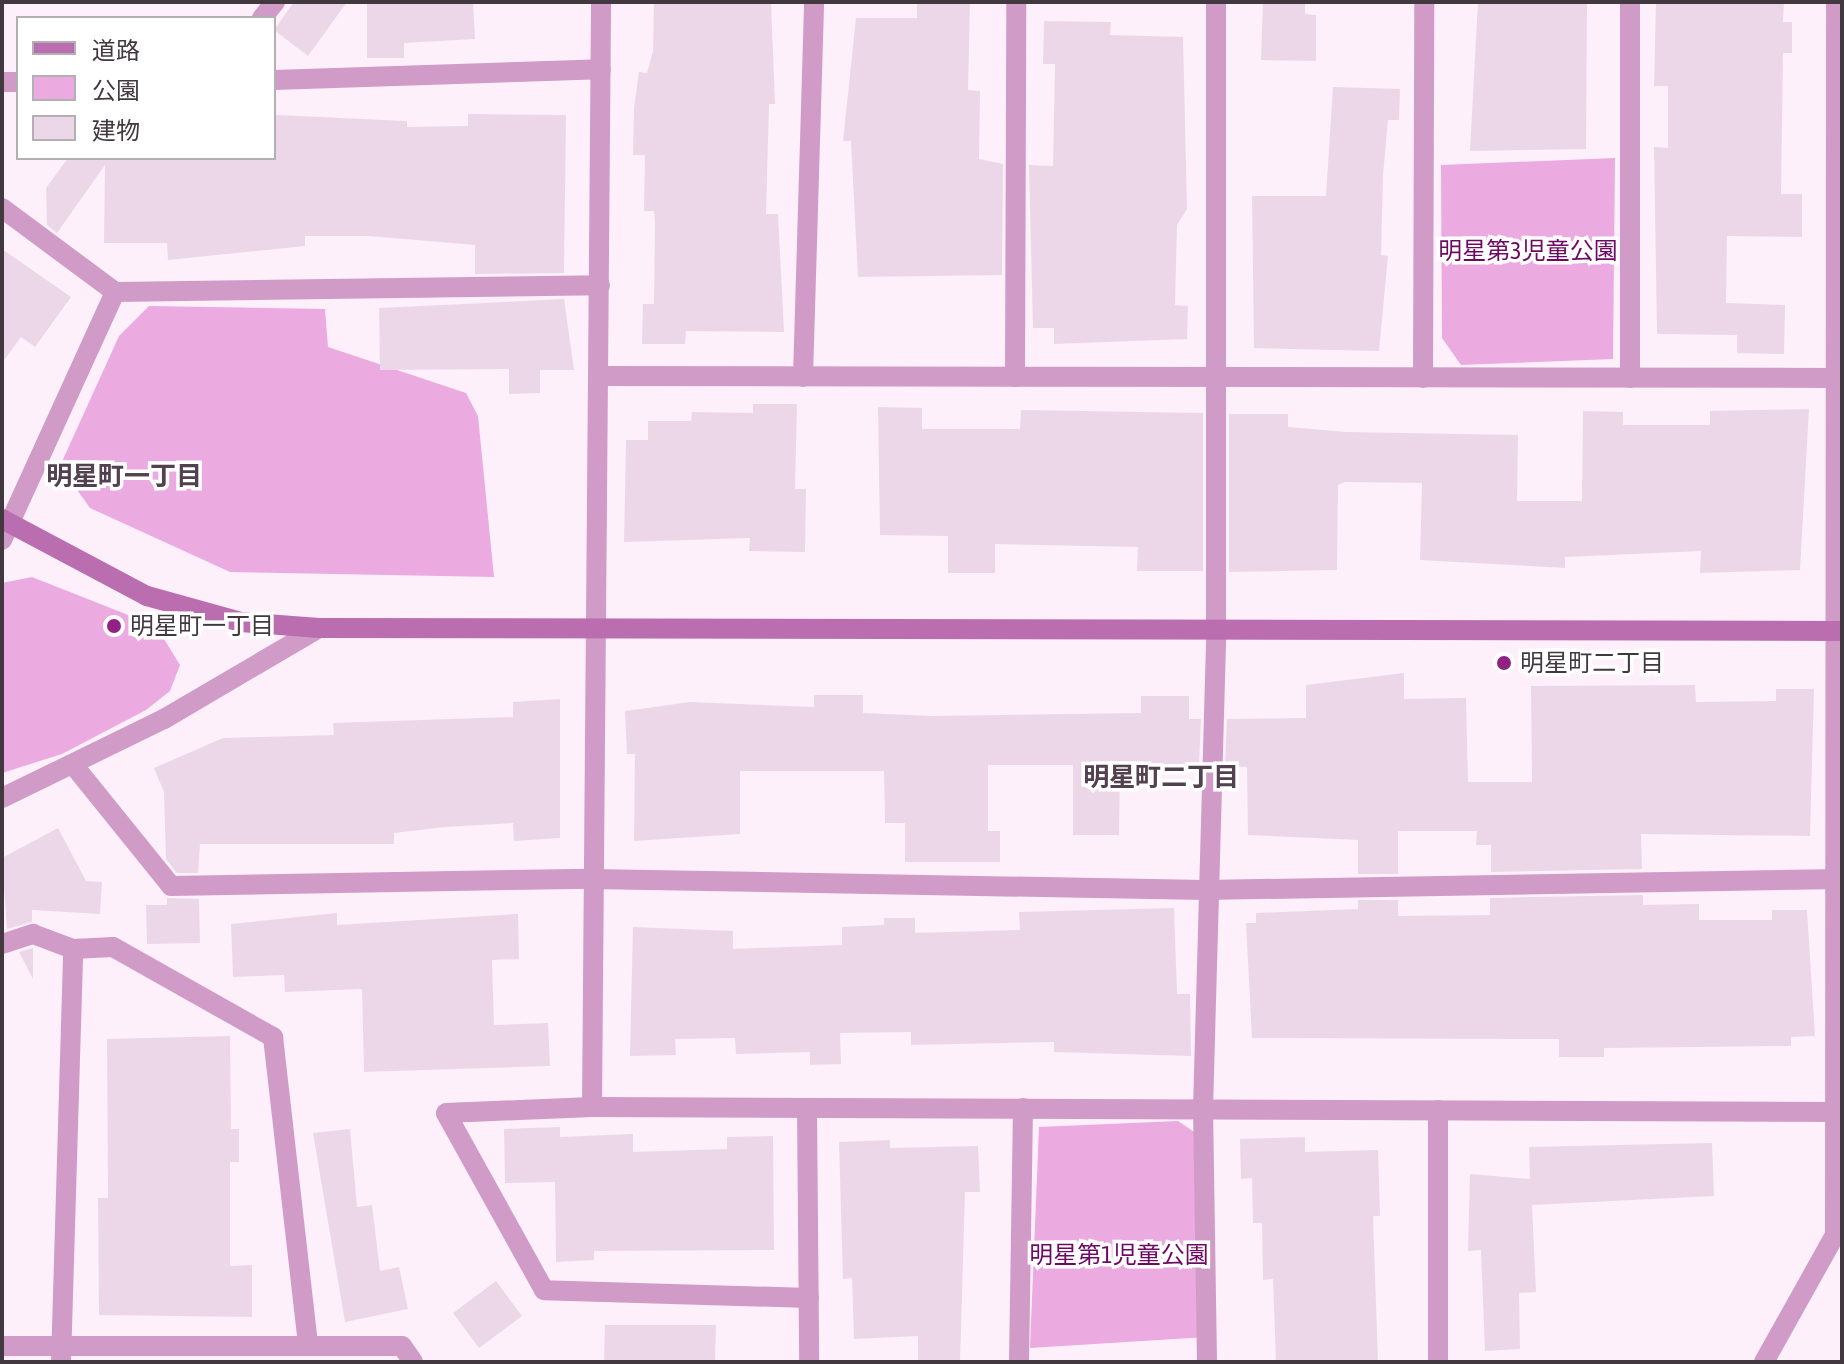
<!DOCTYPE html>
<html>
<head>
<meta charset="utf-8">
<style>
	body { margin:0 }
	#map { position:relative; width:1844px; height:1364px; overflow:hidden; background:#fdf0fa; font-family:"Asap Condensed","Noto Sans JP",sans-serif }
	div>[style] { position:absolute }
	.green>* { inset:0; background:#ebabe0 }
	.building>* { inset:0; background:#ecd7e8 }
	.street>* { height:20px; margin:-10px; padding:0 10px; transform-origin:10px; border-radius:10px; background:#d09bc7 }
	.secondary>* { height:20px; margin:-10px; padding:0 10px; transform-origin:10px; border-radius:10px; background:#bb6eaf }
	.dots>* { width:22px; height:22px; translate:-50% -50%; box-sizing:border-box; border:4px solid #fff; border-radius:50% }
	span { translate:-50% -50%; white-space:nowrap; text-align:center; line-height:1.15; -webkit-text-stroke:7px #fff; paint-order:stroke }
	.park-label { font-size:24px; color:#6d0863 }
	.poi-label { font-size:24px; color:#423940 }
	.left { translate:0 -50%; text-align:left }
	.neighbourhood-label { font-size:26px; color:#52414f; font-weight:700 }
	.frame { position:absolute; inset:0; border:4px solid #423940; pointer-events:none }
	.legend { position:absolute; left:16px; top:16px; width:260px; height:144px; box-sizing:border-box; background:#fff; border:2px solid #b3b0b3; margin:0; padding:10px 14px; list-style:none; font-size:24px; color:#423940 }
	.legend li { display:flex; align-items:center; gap:16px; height:40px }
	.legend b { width:40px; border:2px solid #b3b0b3 }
</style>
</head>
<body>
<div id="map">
	<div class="green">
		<i style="clip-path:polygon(1615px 158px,1613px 359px,1461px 365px,1442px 338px,1441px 165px)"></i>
		<i style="clip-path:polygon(149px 306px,325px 309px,328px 347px,466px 393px,478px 416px,494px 577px,230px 572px,90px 508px,60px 466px,119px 336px)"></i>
		<i style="clip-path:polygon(32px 577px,156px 626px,180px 665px,170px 691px,146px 710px,62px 754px,2px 773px,2px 583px)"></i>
		<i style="clip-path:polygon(1178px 1121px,1203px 1138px,1207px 1337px,1030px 1348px,1039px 1127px)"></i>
	</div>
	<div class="building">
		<i style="clip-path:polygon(294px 2px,347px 2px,308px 56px,274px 30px)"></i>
		<i style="clip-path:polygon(367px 2px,473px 2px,475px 39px,404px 43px,404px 58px,367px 58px)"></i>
		<i style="clip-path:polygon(654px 2px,771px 2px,775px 104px,769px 104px,766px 214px,778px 214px,784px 332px,686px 331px,685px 344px,642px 344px,643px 304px,654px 304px,655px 221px,654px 211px,644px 211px,645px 155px,633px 155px,634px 108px,639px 72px,647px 73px,653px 51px)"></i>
		<i style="clip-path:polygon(917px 2px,970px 2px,968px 90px,980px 91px,979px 159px,1003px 164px,1002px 275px,858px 277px,851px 141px,843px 141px,856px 18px,917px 18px)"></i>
		<i style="clip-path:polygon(1263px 2px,1305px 2px,1305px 14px,1316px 15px,1316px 61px,1261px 60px)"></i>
		<i style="clip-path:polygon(1478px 2px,1587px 2px,1586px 149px,1470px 151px)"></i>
		<i style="clip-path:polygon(1656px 2px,1784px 2px,1783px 22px,1792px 22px,1792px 53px,1783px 53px,1781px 194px,1802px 194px,1802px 237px,1727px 236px,1726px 303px,1785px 305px,1784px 354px,1737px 353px,1737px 335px,1657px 334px,1654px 147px,1668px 148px,1668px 86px,1654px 86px)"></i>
		<i style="clip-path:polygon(1044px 21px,1111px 22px,1110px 35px,1183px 37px,1187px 209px,1177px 225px,1175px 305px,1188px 306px,1187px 339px,1054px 344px,1054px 328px,1033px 328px,1029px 165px,1053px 166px,1055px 64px,1043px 64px)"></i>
		<i style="clip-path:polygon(1333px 87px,1400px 89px,1399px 120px,1388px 120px,1383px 175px,1381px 255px,1388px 256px,1379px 351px,1254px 348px,1252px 196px,1326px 196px)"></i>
		<i style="clip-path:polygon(468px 114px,566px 115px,564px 273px,475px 274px,475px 245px,369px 236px,305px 236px,305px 246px,168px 260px,167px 243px,104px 243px,105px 165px,57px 233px,47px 225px,46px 188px,68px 158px,274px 158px,276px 115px,407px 121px,407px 127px,468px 126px)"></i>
		<i style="clip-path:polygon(2px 249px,71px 297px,35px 347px,21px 337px,2px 363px)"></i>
		<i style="clip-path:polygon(564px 299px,574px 370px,540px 370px,540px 393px,509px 394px,509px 369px,380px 370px,379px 308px)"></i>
		<i style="clip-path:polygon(753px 404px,797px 404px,795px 489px,806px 489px,805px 552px,749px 551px,750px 538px,624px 542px,626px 440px,648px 440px,648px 421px,691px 421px,692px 412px,753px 413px)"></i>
		<i style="clip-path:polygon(878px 407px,922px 408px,922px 429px,1020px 429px,1021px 410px,1203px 413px,1203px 571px,1137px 571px,1138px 547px,995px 544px,995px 573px,948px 573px,948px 536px,880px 535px)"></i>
		<i style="clip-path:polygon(1809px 409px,1800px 570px,1700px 573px,1701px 551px,1565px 557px,1565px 568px,1420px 560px,1422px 483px,1345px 482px,1338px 485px,1337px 570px,1229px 572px,1229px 414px,1288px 414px,1288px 427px,1346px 432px,1518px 435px,1517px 501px,1582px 501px,1583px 411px,1623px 412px,1623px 425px,1710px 425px,1710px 411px)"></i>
		<i style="clip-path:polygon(1404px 673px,1404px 699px,1466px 698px,1468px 782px,1532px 782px,1531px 686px,1695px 685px,1696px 702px,1776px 701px,1776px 689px,1814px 689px,1810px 836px,1641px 834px,1642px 869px,1491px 872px,1491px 845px,1476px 845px,1477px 831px,1398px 831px,1398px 874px,1358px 874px,1358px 840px,1248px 835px,1247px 767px,1225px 766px,1227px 719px,1306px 718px,1306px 685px)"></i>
		<i style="clip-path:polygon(814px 695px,863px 695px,863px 713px,933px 716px,1141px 713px,1141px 696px,1189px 696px,1189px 719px,1201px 719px,1199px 766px,1120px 771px,1119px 835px,1073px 835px,1073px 765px,988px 765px,988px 831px,1000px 831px,1000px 862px,905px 862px,905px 823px,885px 823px,884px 771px,740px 771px,740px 834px,634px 841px,635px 754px,627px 754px,625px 711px,690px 702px,814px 707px)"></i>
		<i style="clip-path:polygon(560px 699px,560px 838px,514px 841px,513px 823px,445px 827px,394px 833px,394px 844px,200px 844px,198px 873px,177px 873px,166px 859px,164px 792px,154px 768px,223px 738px,334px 735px,333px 723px,513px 717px,513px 702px)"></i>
		<i style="clip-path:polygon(58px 828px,86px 881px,102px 882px,100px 914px,32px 910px,32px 922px,7px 929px,2px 858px)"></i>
		<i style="clip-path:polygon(1643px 895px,1643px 905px,1699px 904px,1699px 920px,1772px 920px,1772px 910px,1807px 910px,1815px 1036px,1791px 1037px,1791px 1046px,1604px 1048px,1604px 1057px,1559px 1057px,1559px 1039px,1252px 1038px,1246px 923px,1256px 923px,1256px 913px,1358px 909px,1358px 900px,1398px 900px,1398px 916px,1490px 915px,1490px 898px)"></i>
		<i style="clip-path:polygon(167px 898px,199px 899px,200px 943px,147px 944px,146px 905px,167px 905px)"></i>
		<i style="clip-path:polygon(1174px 908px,1177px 994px,1190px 994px,1191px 1056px,1054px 1052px,1054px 1042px,911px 1045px,911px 1032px,840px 1033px,841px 1064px,810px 1065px,810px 1052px,736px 1054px,735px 1038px,675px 1039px,676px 1055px,630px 1056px,633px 927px,733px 931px,733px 949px,842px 945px,842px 927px,884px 925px,884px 918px,915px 918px,915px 933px,1020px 930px,1019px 912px)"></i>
		<i style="clip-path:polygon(337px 913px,337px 925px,518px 914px,519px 959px,492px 960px,494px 1025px,548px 1023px,550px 1066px,364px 1072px,362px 989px,285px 992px,284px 975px,233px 977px,231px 924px)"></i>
		<i style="clip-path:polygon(33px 948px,33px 979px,19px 952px)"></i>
		<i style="clip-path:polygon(230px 1036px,231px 1129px,239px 1129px,239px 1162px,230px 1162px,230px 1266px,252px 1265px,252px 1317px,99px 1315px,98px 1198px,108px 1198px,107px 1039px)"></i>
		<i style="clip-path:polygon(560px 1127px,560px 1137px,633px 1134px,633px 1152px,727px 1149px,727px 1137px,773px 1136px,774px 1250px,594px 1251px,594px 1260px,556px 1262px,555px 1182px,505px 1183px,504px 1129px)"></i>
		<i style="clip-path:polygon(350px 1129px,357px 1207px,372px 1205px,380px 1271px,399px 1267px,408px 1309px,345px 1322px,313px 1133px)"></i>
		<i style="clip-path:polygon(1305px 1137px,1305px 1152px,1378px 1150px,1380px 1216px,1373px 1216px,1378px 1362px,1276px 1362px,1273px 1279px,1263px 1280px,1262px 1223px,1253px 1223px,1252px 1178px,1241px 1179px,1240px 1139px)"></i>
		<i style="clip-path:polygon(890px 1140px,890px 1148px,978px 1146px,980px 1192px,965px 1192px,960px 1362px,918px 1362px,918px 1336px,854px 1339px,852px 1278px,843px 1279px,839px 1142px)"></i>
		<i style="clip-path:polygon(1712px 1143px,1714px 1196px,1532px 1205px,1536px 1292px,1519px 1293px,1520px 1349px,1485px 1351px,1481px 1250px,1468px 1251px,1470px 1174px,1530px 1179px,1529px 1147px)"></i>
		<i style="clip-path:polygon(496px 1281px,522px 1316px,479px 1348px,453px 1313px)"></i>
		<i style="clip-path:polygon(605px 1325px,716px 1325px,715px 1362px,604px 1362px)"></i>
	</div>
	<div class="street">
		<i style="left:262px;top:18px;width:21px;rotate:-51deg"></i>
		<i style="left:274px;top:80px;width:327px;rotate:-1.9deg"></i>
		<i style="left:2px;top:82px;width:16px"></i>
		<i style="left:2px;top:208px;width:141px;rotate:36.6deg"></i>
		<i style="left:115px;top:292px;width:485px;rotate:-0.8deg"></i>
		<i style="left:600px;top:376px;width:1242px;rotate:0.09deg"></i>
		<i style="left:803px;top:377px;width:375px;rotate:-88.3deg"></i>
		<i style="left:1015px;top:377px;width:375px;rotate:-89.8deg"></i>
		<i style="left:1423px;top:378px;width:376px;rotate:-89.8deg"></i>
		<i style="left:1630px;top:378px;width:376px;rotate:-90deg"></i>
		<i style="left:2px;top:540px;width:273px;rotate:-65.5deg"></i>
		<i style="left:75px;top:767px;width:153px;rotate:51.1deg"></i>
		<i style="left:171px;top:886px;width:421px;rotate:-1deg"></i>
		<i style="left:592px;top:879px;width:613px;rotate:1.03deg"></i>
		<i style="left:1205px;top:890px;width:637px;rotate:-0.99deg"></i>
		<i style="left:2px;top:798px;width:180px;rotate:-26deg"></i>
		<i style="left:164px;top:719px;width:180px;rotate:-30.4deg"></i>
		<i style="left:2px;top:944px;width:33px;rotate:-18deg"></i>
		<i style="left:33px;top:934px;width:43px;rotate:20.6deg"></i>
		<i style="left:73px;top:949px;width:40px;rotate:-2.9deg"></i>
		<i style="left:113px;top:947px;width:184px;rotate:29.4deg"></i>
		<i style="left:273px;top:1037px;width:311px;rotate:83.5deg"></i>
		<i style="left:592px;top:1107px;width:1105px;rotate:-89.53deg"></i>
		<i style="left:807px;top:1108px;width:254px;rotate:89.5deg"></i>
		<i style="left:1438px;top:1110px;width:252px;rotate:90deg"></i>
		<i style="left:809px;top:1298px;width:265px;rotate:-178.3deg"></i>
		<i style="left:544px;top:1290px;width:202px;rotate:-119deg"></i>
		<i style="left:446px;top:1113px;width:146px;rotate:-2.4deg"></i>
		<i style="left:592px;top:1107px;width:1250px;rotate:0.23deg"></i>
		<i style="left:2px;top:1346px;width:400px"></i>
		<i style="left:402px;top:1346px;width:19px;rotate:55deg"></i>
		<i style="left:61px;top:1362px;width:413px;rotate:-88.3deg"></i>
		<i style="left:1019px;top:1362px;width:254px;rotate:-89.1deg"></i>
		<i style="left:1207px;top:1362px;width:253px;rotate:-90.9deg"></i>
		<i style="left:1203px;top:1109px;width:475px;rotate:-88.4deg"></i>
		<i style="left:1216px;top:634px;width:632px;rotate:-90deg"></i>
		<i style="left:1764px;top:1362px;width:145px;rotate:-60.8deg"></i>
		<i style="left:1835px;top:1235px;width:1233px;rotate:-89.95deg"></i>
	</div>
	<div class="secondary">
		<i style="left:2px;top:519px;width:164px;rotate:28deg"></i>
		<i style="left:147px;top:596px;width:98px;rotate:15.5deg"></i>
		<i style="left:241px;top:622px;width:78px;rotate:4.4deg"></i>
		<i style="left:319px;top:628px;width:1523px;rotate:0.11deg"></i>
	</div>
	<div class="dots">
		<i style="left:114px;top:626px;background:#912284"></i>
		<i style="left:1504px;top:663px;background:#912284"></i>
	</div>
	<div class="park-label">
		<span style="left:1528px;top:251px">明星第3児童公園</span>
		<span style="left:1119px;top:1255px">明星第1児童公園</span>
	</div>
	<div class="poi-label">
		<span class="left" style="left:130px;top:626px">明星町一丁目</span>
		<span class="left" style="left:1520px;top:663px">明星町二丁目</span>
	</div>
	<div class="neighbourhood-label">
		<span style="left:124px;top:477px">明星町一丁目</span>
		<span style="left:1161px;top:778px">明星町二丁目</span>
	</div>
	<div class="frame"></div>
	<ul class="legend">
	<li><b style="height:10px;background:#bb6eaf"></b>道路</li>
	<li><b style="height:22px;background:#ebabe0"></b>公園</li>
	<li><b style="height:22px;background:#ecd7e8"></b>建物</li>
	</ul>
</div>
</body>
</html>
